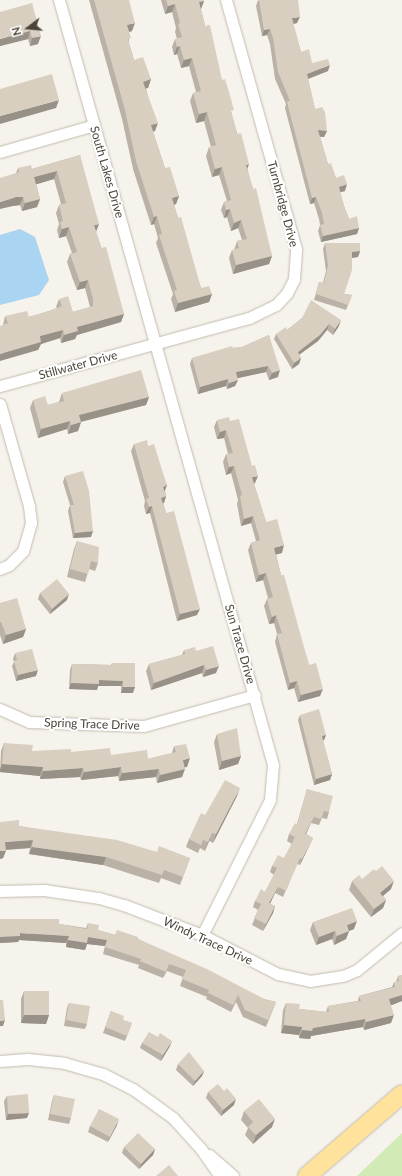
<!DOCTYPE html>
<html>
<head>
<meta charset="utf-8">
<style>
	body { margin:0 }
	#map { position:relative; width:402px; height:1176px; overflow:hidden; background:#f6f3ec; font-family:Lato,sans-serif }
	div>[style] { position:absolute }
	.green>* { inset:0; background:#d2eab5 }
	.water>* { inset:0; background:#a9d4f2 }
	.roads { filter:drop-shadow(0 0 1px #c2bbae) drop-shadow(0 0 1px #c2bbae) }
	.minor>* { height:11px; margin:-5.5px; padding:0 5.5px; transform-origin:5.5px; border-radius:5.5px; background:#fff }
	.primary>* { height:18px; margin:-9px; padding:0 9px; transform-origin:9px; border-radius:9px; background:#ffe39c }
	.wall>* { inset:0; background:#bab2a6 }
	.shaded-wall>* { inset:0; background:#979187 }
	.building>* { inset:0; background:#d8cfc1 }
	span { translate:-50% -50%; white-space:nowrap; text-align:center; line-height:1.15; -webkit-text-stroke:4px #fff; paint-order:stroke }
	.street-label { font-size:12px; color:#4b4439 }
	.north { position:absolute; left:8px; top:8px; width:40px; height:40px; -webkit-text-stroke:3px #fff; paint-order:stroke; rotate:254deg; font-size:11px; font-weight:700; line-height:16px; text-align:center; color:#4b4439 }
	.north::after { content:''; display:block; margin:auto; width:14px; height:18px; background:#4b4439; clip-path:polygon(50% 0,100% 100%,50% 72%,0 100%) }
</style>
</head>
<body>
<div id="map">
	<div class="green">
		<i style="clip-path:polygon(402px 1133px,402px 1176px,357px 1176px)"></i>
	</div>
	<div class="water">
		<i style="clip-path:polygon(20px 229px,35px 237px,49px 280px,39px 295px,0 305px,0 235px)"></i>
	</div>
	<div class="roads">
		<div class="minor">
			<i style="left:59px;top:0;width:794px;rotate:74.37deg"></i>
			<i style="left:273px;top:765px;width:35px;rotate:95deg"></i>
			<i style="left:270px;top:800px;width:151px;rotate:116.7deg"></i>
			<i style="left:0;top:152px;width:98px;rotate:-16deg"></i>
			<i style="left:0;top:386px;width:258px;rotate:-15.3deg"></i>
			<i style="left:249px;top:318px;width:30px;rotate:-26deg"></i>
			<i style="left:276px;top:305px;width:16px;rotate:-47deg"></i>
			<i style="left:287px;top:293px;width:16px;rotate:-63deg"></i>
			<i style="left:294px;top:279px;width:30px;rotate:-86deg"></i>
			<i style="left:296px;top:249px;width:259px;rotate:-105.7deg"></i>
			<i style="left:0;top:404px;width:106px;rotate:74.1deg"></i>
			<i style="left:29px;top:506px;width:17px;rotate:83deg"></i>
			<i style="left:31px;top:523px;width:29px;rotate:106deg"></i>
			<i style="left:23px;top:551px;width:20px;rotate:135deg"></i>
			<i style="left:9px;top:565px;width:10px;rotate:156deg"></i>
			<i style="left:0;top:709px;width:32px;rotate:24deg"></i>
			<i style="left:29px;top:722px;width:115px;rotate:2deg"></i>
			<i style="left:144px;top:726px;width:115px;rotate:-15.6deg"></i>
			<i style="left:0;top:891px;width:44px;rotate:-1.3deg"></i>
			<i style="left:44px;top:890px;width:56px;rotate:8.3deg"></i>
			<i style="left:99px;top:898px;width:26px;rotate:16deg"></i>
			<i style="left:124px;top:905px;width:84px;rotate:21deg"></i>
			<i style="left:202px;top:935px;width:85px;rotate:27.2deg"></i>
			<i style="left:278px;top:974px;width:33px;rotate:12deg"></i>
			<i style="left:310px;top:981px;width:33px;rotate:-9deg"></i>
			<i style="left:343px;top:976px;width:15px;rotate:-23deg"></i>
			<i style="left:357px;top:970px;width:58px;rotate:-39.4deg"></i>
			<i style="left:0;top:1061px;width:28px;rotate:-4deg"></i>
			<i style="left:28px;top:1059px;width:36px;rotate:6deg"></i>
			<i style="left:64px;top:1063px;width:41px;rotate:15.8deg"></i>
			<i style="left:103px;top:1074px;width:34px;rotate:27deg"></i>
			<i style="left:133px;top:1089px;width:49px;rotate:35.9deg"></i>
			<i style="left:173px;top:1118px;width:42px;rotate:47.9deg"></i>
			<i style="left:201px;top:1149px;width:33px;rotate:55deg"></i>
			<i style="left:209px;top:1155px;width:32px;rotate:41deg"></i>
		</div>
		<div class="primary">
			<i style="left:307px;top:1176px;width:125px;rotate:-40.8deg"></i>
		</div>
	</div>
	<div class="wall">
		<i style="clip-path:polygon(89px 0,129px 0,132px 31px,129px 32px,129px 43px,134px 60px,151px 79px,148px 88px,146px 88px,155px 131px,153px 132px,165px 168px,179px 196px,176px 204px,174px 205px,201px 288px,212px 294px,209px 302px,175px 312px,171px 299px,173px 294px,156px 243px,158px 238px,154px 224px,151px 225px,133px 169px,122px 119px)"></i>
		<i style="clip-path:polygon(161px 0,203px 0,204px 1px,201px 9px,205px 26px,222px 80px,272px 256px,269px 264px,233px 274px,229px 258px,232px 250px,234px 250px,237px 241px,242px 240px,238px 228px,231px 231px,227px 217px,224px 218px,221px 210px,224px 202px,227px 201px,219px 175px,212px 177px,206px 156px,209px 147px,211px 147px,204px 121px,196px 123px,190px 101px,193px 93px,196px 92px,189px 66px,181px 68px,177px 54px,174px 55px,172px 47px,175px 39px,177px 39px,175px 32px,176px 28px,172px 12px,165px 14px)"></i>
		<i style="clip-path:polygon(258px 0,297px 23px,293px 24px,301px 52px,312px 63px,328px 71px,308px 79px,315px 109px,327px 131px,324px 137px,320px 137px,328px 164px,336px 178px,345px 191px,340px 192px,344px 206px,349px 219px,359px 228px,357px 234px,321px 242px,318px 231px,320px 225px,319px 219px,314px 203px,310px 204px,286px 112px,285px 108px,286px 104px,275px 79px,270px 44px,267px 35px,262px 36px,256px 6px)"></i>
		<i style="clip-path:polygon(32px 3px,38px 44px,30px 46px,28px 39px,0 46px)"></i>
		<i style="clip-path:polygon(80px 155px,96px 232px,124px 314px,121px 322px,77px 335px,75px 339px,61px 343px,60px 338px,41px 344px,38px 350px,3px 325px,5px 316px,29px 317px,49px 311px,57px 308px,56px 307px,59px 299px,73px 312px,90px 307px,85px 288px,77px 290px,72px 277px,67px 262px,70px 254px,72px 253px,66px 236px,59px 238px,57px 230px,59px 224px,56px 213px,59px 205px,61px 204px,54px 179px,36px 184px,40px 199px,37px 207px,22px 211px,20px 205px,13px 206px,16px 173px,18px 168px,32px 169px)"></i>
		<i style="clip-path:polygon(325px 243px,360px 251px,358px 257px,352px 258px,344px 294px,352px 295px,346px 310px,314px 300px,319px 282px,323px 283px,326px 271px,323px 249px)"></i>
		<i style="clip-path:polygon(302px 318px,339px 326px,333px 335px,327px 330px,318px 341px,299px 355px,301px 358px,299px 364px,292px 369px,274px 339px,276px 334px,287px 330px)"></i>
		<i style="clip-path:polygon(269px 335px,278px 377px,269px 380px,266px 372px,237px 378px,238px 380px,235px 386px,227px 389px,226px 386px,198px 394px,190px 364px,192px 358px,233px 348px,242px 347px)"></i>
		<i style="clip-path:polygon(62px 393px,149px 397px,146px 405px,81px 422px,78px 431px,68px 434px,67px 429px,38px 438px,30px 408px,33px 400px,48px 405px,59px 402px)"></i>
		<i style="clip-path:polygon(217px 420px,230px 421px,255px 483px,254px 484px,266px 522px,282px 553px,276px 554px,281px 575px,309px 665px,320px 696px,298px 702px,294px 688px,288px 690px,275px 642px,277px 634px,274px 623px,269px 624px,264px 606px,267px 599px,268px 598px,263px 580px,256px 582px,248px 550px,251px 543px,256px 541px,251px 523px,241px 526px,237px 504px,238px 500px,231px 473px,226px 475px,223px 462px,226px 454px,228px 454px,224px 438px,217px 439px,214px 427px)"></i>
		<i style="clip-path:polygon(134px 444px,148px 446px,167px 485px,165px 491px,166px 496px,164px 503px,163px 503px,197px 615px,177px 621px,150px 513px,146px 514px,144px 506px,145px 501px,131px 451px)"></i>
		<i style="clip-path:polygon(65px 476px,91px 537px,73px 538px,68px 511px,70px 505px,63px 482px)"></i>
		<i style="clip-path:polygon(77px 541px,98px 563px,95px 571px,89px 569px,85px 582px,67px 577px,74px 549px)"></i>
		<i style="clip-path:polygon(40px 593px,67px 600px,50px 614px,38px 599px)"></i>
		<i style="clip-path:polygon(0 603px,26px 629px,23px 637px,3px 644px,0 635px)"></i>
		<i style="clip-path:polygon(184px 650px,196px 651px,216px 673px,203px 677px,202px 673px,151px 690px,146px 671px,149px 664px,182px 655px)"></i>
		<i style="clip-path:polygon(15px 653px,36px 676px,16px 681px,12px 666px,14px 662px,13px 659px)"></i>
		<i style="clip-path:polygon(112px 663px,133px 693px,121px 693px,121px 686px,98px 686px,97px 690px,69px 689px,70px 670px,72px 664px,111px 665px)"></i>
		<i style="clip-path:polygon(300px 715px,326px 735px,324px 740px,323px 741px,332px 774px,330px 780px,314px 785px,298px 720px)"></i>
		<i style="clip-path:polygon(217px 734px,241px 756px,238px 764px,219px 770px,214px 742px)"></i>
		<i style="clip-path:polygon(4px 743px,32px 751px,71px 752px,111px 755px,148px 759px,172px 753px,174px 746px,187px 767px,185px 767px,182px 777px,157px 783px,156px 777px,119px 781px,118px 776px,81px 780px,80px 777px,40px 779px,40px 776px,0 772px,1px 751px)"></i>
		<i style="clip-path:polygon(307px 789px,329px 812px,327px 819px,322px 818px,319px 825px,311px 823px,306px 834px,313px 838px,310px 844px,300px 865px,297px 864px,283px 897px,275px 893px,270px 904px,275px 906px,273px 913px,263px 931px,252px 925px,258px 910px,253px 907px,255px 901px,265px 892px,274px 875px,270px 872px,272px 866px,284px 858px,292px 844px,287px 841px,289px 834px,297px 824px)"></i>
		<i style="clip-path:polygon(237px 796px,213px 843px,209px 841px,205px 851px,200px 848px,198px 853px,186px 847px,189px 839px,205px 815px)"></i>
		<i style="clip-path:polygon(19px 826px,157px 852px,190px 858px,180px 885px,161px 878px,159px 883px,103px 865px,29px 854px,30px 848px,6px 850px,3px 858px,0 859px)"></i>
		<i style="clip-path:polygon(362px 879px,391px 889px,383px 896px,386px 900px,383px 908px,371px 917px,349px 890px,352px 881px)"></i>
		<i style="clip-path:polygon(313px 922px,354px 929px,349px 931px,346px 939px,334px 945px,332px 939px,316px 945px,310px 930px)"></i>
		<i style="clip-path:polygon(88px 923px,98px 930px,115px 935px,138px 939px,264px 999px,276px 1002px,266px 1027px,243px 1017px,236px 1002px,231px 1012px,206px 999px,207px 997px,180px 986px,183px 977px,167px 971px,163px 978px,138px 968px,139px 965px,103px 954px,105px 946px,87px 944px,85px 950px,66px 947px,66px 943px,19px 940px,18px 942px,0 943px,59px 924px,86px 928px)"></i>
		<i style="clip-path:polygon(402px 975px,402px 1001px,391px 1005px,391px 1023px,364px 1030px,363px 1027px,311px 1036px,310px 1039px,299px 1038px,299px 1035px,281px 1033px,283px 1010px,286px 1003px,299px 1009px,326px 1012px,328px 1006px,358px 1001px,359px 996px,392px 987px,394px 982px,396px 982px,398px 976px)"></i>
		<i style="clip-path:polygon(24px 991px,49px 1015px,46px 1024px,21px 1023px,21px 999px)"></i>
		<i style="clip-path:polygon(69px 1003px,87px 1024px,85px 1029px,64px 1026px,67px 1008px)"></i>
		<i style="clip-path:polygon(111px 1011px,123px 1020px,132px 1023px,125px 1041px,103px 1033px)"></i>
		<i style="clip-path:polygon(158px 1037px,170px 1046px,161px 1061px,140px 1048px,142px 1043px)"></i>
		<i style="clip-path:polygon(178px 1064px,204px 1071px,202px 1076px,193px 1086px,176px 1070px)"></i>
		<i style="clip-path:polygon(208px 1092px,234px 1105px,221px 1116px,206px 1098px)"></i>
		<i style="clip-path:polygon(54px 1095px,71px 1118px,69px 1124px,48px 1120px,52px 1101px)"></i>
		<i style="clip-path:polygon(7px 1096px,27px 1118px,6px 1120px,4px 1101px)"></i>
		<i style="clip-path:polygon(244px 1111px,272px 1127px,253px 1144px,245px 1135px,248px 1128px,241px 1120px)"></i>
		<i style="clip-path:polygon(117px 1125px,108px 1142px,88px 1132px,90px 1126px)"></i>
		<i style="clip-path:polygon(124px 1147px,155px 1149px,153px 1155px,139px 1169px,122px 1153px)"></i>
	</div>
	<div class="shaded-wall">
		<i style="clip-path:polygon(204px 1px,201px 9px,199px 2px)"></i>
		<i style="clip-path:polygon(175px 4px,172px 12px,165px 14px,168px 6px)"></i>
		<i style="clip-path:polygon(300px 17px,297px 23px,289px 25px,292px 18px)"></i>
		<i style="clip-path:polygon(135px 23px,132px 31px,124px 33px,127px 25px)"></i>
		<i style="clip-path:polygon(270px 29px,267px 35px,262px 36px,264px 30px)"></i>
		<i style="clip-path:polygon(30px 31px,28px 39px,0 46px,0 39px)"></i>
		<i style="clip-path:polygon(41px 36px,38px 44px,30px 46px,32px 38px)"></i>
		<i style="clip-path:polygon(180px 46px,177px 54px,174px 55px,177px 47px)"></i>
		<i style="clip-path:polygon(192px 58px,189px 66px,181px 68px,184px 60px)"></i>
		<i style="clip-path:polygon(330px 65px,328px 71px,305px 80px,307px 74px)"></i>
		<i style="clip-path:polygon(151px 79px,148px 88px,140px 90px,143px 82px)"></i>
		<i style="clip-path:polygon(59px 100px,56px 108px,0 124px,0 116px)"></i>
		<i style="clip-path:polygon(207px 112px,204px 121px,196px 123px,199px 114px)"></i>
		<i style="clip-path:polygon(158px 123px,155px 131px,148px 133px,151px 125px)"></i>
		<i style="clip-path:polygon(318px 130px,327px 131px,324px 137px,316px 136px)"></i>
		<i style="clip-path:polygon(249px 164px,246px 173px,246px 165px)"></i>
		<i style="clip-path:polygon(222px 167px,219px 175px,212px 177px,215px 169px)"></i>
		<i style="clip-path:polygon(57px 171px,54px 179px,31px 186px,34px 177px)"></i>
		<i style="clip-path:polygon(347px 184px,345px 191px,337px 193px,339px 187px)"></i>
		<i style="clip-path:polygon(179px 196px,176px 204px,169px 206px,172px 198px)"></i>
		<i style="clip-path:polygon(16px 197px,23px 197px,20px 205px,13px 206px,0 209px,0 202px)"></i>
		<i style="clip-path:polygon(316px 197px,314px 203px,310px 204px,312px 198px)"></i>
		<i style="clip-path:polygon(40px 199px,37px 207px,22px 211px,25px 203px)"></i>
		<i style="clip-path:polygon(230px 209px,227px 217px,224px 218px,226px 210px)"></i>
		<i style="clip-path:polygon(157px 216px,154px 224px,151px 225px,154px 217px)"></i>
		<i style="clip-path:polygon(241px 220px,238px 228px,231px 231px,234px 223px)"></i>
		<i style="clip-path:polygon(99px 224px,96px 232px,94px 225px)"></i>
		<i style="clip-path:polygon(69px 227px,66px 236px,59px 238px,62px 229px)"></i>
		<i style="clip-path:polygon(359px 228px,357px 234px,321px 242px,323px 236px)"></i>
		<i style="clip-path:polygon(360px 251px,358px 257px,350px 258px,352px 252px)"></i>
		<i style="clip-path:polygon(272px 256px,269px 264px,233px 274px,236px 265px)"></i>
		<i style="clip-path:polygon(88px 280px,85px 288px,77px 290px,80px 282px)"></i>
		<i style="clip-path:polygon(212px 294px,209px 302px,175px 312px,178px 303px)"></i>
		<i style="clip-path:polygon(124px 314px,121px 322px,77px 335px,75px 339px,61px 343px,64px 335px,77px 327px)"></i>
		<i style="clip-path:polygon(341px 320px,339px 326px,333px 335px,335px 329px)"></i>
		<i style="clip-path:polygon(329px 324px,327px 330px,318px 341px,296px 357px,298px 352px)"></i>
		<i style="clip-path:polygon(63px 330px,60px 338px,41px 344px,38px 350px,0 361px,0 354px,40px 336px)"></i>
		<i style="clip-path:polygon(301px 358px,299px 364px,292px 369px,294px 363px)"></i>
		<i style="clip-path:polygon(268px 366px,266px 372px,234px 379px,236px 372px)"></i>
		<i style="clip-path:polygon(280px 370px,278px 377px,269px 380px,272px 373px)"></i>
		<i style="clip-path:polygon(228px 379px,226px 386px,198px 394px,200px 387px)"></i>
		<i style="clip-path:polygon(238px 380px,235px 386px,227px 389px,229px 383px)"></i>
		<i style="clip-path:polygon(149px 397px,146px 405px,76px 423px,79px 415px)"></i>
		<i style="clip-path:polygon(70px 421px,67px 429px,38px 438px,41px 429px)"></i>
		<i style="clip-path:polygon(81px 422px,78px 431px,68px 434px,71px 425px)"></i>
		<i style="clip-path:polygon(226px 430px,224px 438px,217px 439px,220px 432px)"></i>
		<i style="clip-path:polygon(234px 466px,231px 473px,226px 475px,229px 467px)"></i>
		<i style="clip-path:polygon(258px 476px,255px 483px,250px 485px,252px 477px)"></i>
		<i style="clip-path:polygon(167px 485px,164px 492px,163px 487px)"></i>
		<i style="clip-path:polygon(166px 496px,164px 503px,159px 505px,161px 498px)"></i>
		<i style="clip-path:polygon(152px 506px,150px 513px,146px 514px,149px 507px)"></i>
		<i style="clip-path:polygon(253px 516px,251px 523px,241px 526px,244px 519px)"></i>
		<i style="clip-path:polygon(93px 531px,91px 537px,73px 538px,75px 533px)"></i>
		<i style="clip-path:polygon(284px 545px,282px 553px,271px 556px,274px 548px)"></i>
		<i style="clip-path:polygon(266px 573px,263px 580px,256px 582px,259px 575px)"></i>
		<i style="clip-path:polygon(69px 594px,67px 600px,50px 614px,52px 609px)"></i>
		<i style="clip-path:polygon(200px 609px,197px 615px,177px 621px,180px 614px)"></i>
		<i style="clip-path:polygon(276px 615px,274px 623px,269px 624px,272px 617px)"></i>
		<i style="clip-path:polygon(26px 629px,23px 637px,3px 644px,6px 635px)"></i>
		<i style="clip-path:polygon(204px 665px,202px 673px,151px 690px,154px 683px)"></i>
		<i style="clip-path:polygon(219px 666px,216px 673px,203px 677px,206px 670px)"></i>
		<i style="clip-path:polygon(38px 670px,36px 676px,16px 681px,18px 675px)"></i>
		<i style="clip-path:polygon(99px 680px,123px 681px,121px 686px,98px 686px,97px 690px,69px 689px,71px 683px)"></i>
		<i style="clip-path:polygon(297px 681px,294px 688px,288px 690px,290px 683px)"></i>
		<i style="clip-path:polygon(123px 687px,135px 687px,133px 693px,121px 693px)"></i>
		<i style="clip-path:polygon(323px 689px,320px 696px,298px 702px,301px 695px)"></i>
		<i style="clip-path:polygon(326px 735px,324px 740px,319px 742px,322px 736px)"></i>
		<i style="clip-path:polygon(241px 756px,238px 764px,219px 770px,222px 761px)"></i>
		<i style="clip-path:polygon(190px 758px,187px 767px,180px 768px,183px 760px)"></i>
		<i style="clip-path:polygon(2px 764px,43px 767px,40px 776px,0 772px,0 770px)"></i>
		<i style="clip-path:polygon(121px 767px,118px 776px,81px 780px,84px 772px)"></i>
		<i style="clip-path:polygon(83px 768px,80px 777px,40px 779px,43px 771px)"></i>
		<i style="clip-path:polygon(159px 769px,156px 777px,119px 781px,122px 773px)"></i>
		<i style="clip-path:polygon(185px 769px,182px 777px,157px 783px,160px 775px)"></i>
		<i style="clip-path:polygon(332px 774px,330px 780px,314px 785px,316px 779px)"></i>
		<i style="clip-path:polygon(240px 788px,237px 796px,213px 843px,216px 834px)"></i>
		<i style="clip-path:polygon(314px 817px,311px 823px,303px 840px,305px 834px)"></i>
		<i style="clip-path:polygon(212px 833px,209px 841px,205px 851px,208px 842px)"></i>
		<i style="clip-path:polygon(313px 838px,310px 844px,300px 865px,302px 859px)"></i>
		<i style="clip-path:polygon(33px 840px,30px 848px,2px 850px,5px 842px)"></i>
		<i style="clip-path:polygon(32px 847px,106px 857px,103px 865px,29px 854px)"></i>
		<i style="clip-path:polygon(0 851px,6px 851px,3px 858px,0 859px)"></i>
		<i style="clip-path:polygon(394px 881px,391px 889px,377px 901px,380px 893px)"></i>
		<i style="clip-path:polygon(278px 887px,275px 893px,267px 910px,269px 903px)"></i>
		<i style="clip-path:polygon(386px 900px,383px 908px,371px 917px,374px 909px)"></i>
		<i style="clip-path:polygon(275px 906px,273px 913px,263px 931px,266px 924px)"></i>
		<i style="clip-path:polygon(357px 921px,354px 929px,349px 931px,346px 939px,334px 945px,337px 936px,347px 925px)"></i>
		<i style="clip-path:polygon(335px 931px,332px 939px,316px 945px,319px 937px)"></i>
		<i style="clip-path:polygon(20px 933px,69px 936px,66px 943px,19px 940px,18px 942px,0 943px,0 937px)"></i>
		<i style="clip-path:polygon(88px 937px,107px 940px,105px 946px,87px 944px,85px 950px,66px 947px,68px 940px)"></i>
		<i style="clip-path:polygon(402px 995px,402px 1001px,387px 1007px,389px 999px)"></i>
		<i style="clip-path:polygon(24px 1015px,49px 1015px,46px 1024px,21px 1023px)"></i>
		<i style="clip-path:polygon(394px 1015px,391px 1023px,364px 1030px,366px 1022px)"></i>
		<i style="clip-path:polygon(365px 1019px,363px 1027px,311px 1036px,310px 1039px,299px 1038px,302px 1030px)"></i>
		<i style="clip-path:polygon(5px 1020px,3px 1026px,0 1026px,0 1021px)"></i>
		<i style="clip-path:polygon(284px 1025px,302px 1027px,299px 1035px,281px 1033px)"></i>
		<i style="clip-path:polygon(172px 1041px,170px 1046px,161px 1061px,163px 1055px)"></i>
		<i style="clip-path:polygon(204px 1071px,202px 1076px,193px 1086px,195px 1081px)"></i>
		<i style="clip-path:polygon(236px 1099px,234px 1105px,221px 1116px,223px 1110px)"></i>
		<i style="clip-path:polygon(29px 1113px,27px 1118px,6px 1120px,8px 1114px)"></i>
		<i style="clip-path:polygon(119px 1119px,117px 1125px,108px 1142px,110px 1137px)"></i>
		<i style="clip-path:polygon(275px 1119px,272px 1127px,253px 1144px,256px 1135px)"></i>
		<i style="clip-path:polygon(155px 1149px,153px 1155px,139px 1169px,141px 1164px)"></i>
	</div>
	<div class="building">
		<i style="clip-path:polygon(94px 0,129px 0,135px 23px,127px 25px,131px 38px,128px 39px,134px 60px,143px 57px,151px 79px,143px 82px,158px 123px,151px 125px,165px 168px,170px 167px,179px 196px,172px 198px,178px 218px,181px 217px,201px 288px,209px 286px,212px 294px,178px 303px,174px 291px,177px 290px,159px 235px,162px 234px,157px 216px,154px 217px,136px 161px,125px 110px)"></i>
		<i style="clip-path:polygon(166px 0,203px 0,204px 1px,199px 2px,205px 26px,210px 25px,222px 80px,225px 79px,229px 92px,234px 110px,231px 111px,237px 134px,241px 133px,249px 164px,246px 165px,253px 189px,256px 188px,272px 256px,236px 265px,232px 250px,239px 248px,237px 241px,247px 239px,241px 220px,234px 223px,230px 209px,226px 210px,224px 202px,231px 200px,222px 167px,215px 169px,209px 147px,216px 145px,207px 112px,199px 114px,193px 93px,201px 91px,192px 58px,184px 60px,180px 46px,177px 47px,175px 39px,182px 37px,178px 24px,180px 23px,175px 4px,168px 6px)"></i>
		<i style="clip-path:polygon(259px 0,298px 0,300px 17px,292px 18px,301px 52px,309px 49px,312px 63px,328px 59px,330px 65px,307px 74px,315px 109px,322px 107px,325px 112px,327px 131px,318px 130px,328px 164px,331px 163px,336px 178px,344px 175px,347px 184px,339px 187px,344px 206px,349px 219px,357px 216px,359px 228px,323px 236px,320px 225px,324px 224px,322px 213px,316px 197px,312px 198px,288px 106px,287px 101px,290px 101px,278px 72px,273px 38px,270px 29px,264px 30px)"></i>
		<i style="clip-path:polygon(32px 3px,41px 36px,32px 38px,30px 31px,0 39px,0 12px)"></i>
		<i style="clip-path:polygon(52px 74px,59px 100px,0 116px,0 89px)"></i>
		<i style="clip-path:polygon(80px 155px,99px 224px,94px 225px,101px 248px,106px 247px,124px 314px,77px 327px,78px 331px,64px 335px,63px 330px,40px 336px,41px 342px,0 354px,0 326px,8px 323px,5px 316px,27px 311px,29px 317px,49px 311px,62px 306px,59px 299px,68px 296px,73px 312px,93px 306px,93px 299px,88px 280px,80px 282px,70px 254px,77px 252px,69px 227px,62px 229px,60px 222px,63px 221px,59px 205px,66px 203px,57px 171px,34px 177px,40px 199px,25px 203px,23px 197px,16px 197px,0 202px,0 178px,19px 172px,18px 168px,31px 165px,32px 169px)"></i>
		<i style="clip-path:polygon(325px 243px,360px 243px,360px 251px,352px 252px,352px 270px,344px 294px,352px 295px,348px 305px,316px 294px,319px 282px,324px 283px,328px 265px)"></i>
		<i style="clip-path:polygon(311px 300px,341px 320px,335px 329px,329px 324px,320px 335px,298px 352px,301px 358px,294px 363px,276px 334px,286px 327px,287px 330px,302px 318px)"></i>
		<i style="clip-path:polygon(269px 335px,280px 370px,272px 373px,268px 366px,236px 372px,238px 380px,229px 383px,228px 379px,200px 387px,192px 358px,232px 346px,233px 348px,242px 347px)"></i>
		<i style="clip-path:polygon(141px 370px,149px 397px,79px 415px,81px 422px,71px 425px,70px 421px,41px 429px,33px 400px,45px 396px,48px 405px,64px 401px,62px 393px)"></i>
		<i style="clip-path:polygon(229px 417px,230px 421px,239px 419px,252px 466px,255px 465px,258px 476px,252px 477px,266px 522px,277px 519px,284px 545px,274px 548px,281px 575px,284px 575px,309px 665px,316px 663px,323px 689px,301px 695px,297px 681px,290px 683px,277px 634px,282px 633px,276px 615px,272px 617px,267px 599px,273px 597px,266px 573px,259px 575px,251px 543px,260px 540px,253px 516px,244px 519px,240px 496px,242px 495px,234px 466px,229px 467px,226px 454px,233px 453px,226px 430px,220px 432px,217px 420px)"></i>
		<i style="clip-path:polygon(147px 440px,148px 446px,154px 444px,163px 473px,167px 485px,163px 487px,166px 496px,161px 498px,166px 513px,174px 511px,200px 609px,180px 614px,152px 506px,149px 507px,146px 499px,149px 498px,134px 444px)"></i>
		<i style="clip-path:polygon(83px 471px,89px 491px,93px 531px,75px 533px,70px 505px,74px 505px,65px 476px)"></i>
		<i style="clip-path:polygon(77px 541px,99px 547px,98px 563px,91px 561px,88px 574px,70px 569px)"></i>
		<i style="clip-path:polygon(57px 579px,69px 594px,52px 609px,40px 593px)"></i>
		<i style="clip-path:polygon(17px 598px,26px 629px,6px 635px,1px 622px,0 622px,0 603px)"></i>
		<i style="clip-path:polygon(213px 646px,219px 666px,206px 670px,204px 665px,154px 683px,149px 664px,185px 654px,184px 650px,195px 647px,196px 651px)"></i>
		<i style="clip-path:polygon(32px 649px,38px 670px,18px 675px,14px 661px,17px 660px,15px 653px)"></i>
		<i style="clip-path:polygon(112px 663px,135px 663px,135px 687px,123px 687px,123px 681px,99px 680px,99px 684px,71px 683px,72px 664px,112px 665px)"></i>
		<i style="clip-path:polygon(319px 709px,326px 735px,322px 736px,332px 774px,316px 779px,300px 715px)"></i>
		<i style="clip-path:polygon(237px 728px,241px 756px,222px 761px,217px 734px)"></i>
		<i style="clip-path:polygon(4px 743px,33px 745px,32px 751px,71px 749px,71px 752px,110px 748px,111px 755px,147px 750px,148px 759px,176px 752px,174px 746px,186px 744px,190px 758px,183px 760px,185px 769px,160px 775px,159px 769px,122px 773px,121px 767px,84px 772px,83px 768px,43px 771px,43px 767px,2px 764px)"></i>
		<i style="clip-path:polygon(225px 780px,240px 788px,216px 834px,212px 833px,208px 842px,203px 840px,201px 845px,189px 839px,201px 813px,205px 815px)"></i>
		<i style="clip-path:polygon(307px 789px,333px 796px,329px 812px,324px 811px,321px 819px,314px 817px,305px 834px,313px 838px,302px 859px,300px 858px,286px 891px,278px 887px,269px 903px,275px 906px,266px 924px,254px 918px,261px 904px,255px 901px,261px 889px,265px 892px,277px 868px,272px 866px,278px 855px,284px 858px,295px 837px,289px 834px,295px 823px,297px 825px)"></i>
		<i style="clip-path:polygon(19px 820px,19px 826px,117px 840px,157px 852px,159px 846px,190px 858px,183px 877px,164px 870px,162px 875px,106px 857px,32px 847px,33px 840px,5px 842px,6px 851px,0 851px,0 822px)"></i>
		<i style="clip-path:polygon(382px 866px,394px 881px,380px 893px,386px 900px,374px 909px,352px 881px,359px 875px,362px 879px,374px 869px,376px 871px)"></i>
		<i style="clip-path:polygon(352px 908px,357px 921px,347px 925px,349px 931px,337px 936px,335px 931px,319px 937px,313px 922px)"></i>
		<i style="clip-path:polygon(0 919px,59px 919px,59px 924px,87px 929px,88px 923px,99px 925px,98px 930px,115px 935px,117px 930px,138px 937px,138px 939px,209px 970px,264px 999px,276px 1002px,268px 1020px,245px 1010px,238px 995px,233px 1005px,208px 993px,209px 990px,182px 979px,186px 970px,169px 964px,166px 972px,140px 961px,141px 959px,105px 947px,107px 940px,88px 937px,87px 943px,68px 940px,69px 936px,20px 933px,20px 936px,0 937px)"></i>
		<i style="clip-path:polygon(402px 975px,402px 995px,389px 999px,394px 1015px,366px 1022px,365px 1019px,313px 1028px,312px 1031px,302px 1030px,302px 1027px,284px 1025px,286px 1003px,300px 1004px,299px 1009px,329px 1012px,328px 1006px,361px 1001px,359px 996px,395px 987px,394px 982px,399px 981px,398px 976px)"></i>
		<i style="clip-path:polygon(24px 991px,49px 991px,49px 1015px,24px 1015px)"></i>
		<i style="clip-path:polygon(0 1000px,3px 1000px,5px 1020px,0 1021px)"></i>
		<i style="clip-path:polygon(69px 1003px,90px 1006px,87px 1024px,66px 1020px)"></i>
		<i style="clip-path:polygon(111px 1011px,124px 1016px,123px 1020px,132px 1023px,127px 1036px,105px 1027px)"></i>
		<i style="clip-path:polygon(149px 1032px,158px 1037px,160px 1033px,172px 1041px,163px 1055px,142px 1043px)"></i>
		<i style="clip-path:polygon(189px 1052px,204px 1071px,195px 1081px,178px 1064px)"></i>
		<i style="clip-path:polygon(218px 1084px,224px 1091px,227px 1088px,236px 1099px,223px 1110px,208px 1092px)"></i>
		<i style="clip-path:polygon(28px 1094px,29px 1113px,8px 1114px,7px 1096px)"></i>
		<i style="clip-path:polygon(54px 1095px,75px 1099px,71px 1118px,50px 1114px)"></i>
		<i style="clip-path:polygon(259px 1099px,275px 1119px,256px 1135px,248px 1127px,253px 1122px,244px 1111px)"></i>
		<i style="clip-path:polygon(99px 1109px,119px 1119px,110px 1137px,90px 1126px)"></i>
		<i style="clip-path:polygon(138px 1133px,155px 1149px,141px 1164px,124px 1147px)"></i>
		<i style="clip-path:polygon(169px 1165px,178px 1176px,156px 1176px)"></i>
	</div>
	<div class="street-label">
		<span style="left:107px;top:172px;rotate:74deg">South Lakes Drive</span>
		<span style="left:283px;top:204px;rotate:75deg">Turnbridge Drive</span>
		<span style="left:78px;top:365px;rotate:-15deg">Stillwater Drive</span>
		<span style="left:240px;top:644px;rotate:74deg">Sun Trace Drive</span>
		<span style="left:92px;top:724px;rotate:2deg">Spring Trace Drive</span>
		<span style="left:208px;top:941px;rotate:25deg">Windy Trace Drive</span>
	</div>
	<div class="north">N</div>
</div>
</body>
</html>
